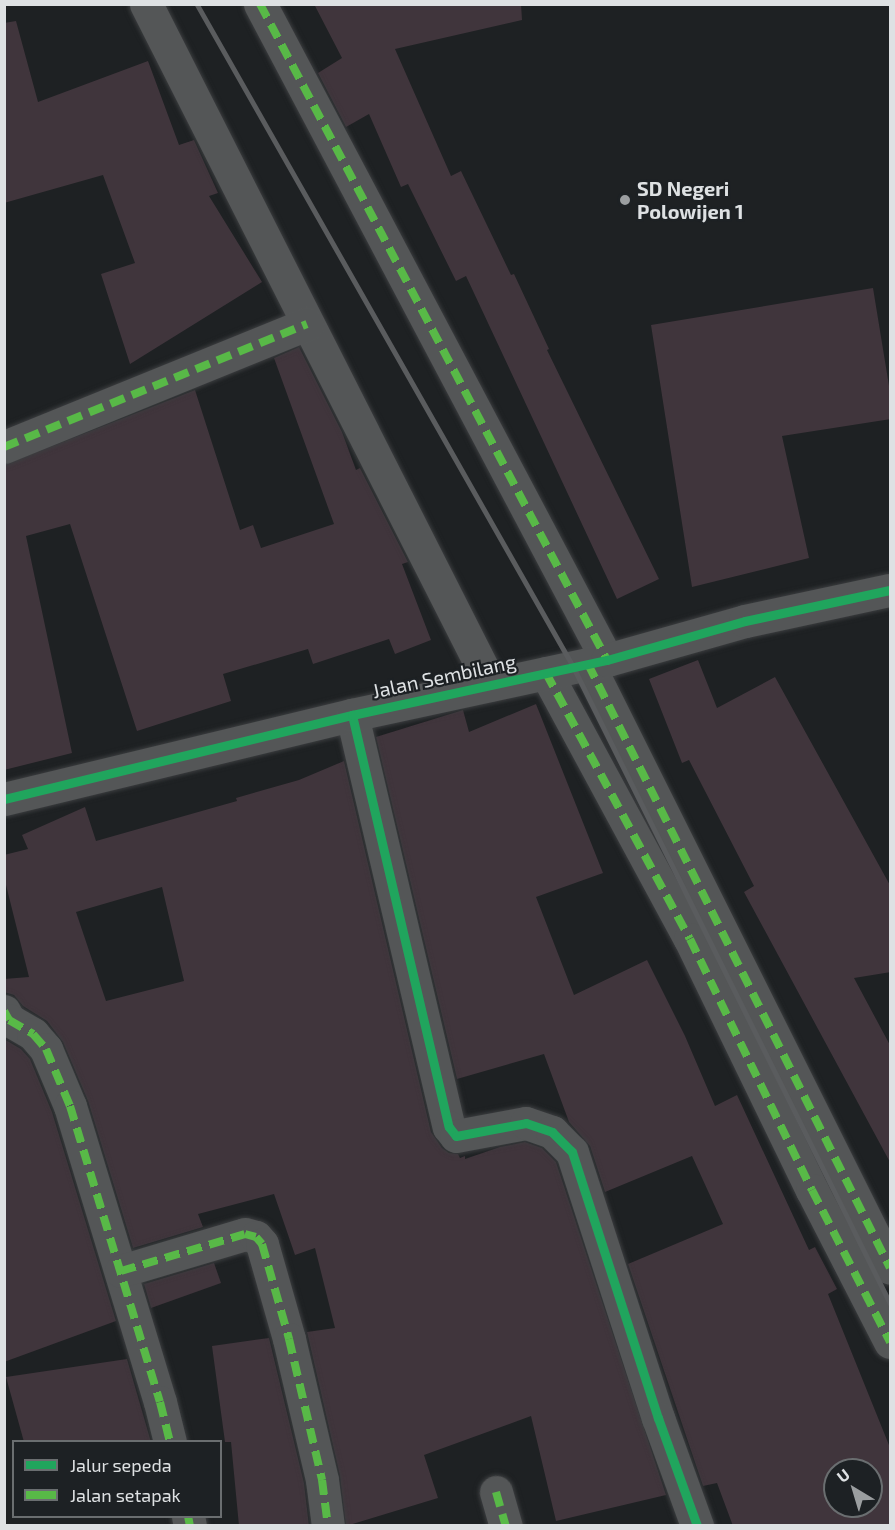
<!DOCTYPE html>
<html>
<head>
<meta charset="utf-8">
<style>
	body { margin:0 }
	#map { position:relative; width:895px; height:1530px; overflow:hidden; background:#1e2123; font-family:"Exo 2",sans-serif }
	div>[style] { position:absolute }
	.building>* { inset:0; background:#40353c }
	.roads { filter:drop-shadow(0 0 2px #3b3d3f) drop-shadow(0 0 2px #3b3d3f) }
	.minor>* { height:33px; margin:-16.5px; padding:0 16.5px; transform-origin:16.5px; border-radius:16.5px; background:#545657 }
	.rail>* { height:4.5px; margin:-2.25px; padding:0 2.25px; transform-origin:2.25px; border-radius:2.25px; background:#5a5c5e }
	.quiet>* { height:8px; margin-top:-4px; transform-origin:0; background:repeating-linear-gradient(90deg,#58b947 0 15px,transparent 0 23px) }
	.cycleway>* { height:9px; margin:-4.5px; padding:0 4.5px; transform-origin:4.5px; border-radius:4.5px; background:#20a55d }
	.dots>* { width:16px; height:16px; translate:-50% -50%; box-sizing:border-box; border:3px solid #1d2124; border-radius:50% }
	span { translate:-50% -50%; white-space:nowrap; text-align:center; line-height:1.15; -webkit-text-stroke:4.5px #1d2124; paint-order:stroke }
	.poi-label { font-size:20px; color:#dee1e3; font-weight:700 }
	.left { translate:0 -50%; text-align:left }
	.street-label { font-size:20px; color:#dee1e3 }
	.frame { position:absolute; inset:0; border:6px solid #dee1e3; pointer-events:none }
	.legend { position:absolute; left:12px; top:1440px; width:210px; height:78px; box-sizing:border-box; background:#1d2124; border:2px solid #6a6e70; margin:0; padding:8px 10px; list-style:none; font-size:18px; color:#dee1e3 }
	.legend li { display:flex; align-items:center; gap:12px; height:30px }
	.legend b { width:30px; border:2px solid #6a6e70 }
	.north { position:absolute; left:823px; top:1458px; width:60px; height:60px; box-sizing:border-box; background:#1d2124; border:2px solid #6a6e70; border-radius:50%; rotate:322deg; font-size:16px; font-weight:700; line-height:24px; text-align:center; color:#dee1e3 }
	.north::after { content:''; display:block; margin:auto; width:21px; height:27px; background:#9b9ea0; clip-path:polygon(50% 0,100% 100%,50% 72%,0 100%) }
</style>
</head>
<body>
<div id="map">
	<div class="building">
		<i style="clip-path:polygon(314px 4px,521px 4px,522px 20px,395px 49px,451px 176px,461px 171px,511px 275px,514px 274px,549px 349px,547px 350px,659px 579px,617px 599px,466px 276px,456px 281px,408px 184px,401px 187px,369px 114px,346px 127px,318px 73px,342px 58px)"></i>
		<i style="clip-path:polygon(16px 21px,38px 102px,148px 61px,179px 145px,194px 140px,218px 193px,209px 196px,262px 282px,130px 364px,101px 274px,135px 263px,103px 175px,4px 203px,4px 23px)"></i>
		<i style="clip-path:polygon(873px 288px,891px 398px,891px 419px,782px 436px,809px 558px,692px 587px,651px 325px)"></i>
		<i style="clip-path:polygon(299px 347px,342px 432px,356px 470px,360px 468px,408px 562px,402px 564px,431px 640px,395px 654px,389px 639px,313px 664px,308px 649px,223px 674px,231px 701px,137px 731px,70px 524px,26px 536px,72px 753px,4px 770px,4px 465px,195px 390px,240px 530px,253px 525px,261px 548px,334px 524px,274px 358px)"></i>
		<i style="clip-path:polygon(698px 660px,717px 708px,775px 677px,891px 887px,891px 972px,854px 978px,891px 1047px,891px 1164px,744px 892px,754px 886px,689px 760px,682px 763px,649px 679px)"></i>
		<i style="clip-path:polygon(evenodd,536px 704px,603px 873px,536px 897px,574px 995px,647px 960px,685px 1036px,715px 1106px,737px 1095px,809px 1250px,815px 1247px,837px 1289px,828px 1294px,891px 1450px,891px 1526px,733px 1526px,717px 1483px,703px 1486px,628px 1264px,723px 1224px,692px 1156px,605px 1192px,590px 1146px,569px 1122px,544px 1054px,457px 1079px,376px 737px,463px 710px,469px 732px,536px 704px,835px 1470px,871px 1470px,871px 1506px,835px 1506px,835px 1470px)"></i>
		<i style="clip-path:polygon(evenodd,344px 761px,431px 1132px,442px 1148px,449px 1153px,458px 1154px,460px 1158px,465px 1156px,465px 1159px,500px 1147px,525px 1142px,542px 1148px,556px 1162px,666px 1495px,556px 1521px,531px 1416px,424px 1455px,438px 1498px,346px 1526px,340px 1476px,307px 1332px,335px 1328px,315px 1248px,295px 1255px,274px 1194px,198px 1214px,203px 1227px,133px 1248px,88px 1101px,63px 1042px,47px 1021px,23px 1006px,14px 995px,4px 992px,4px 979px,29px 977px,4px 877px,4px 855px,28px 849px,22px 835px,85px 807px,96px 841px,237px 801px,236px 798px,299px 780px,344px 761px,162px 887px,184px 981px,106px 1001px,76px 912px,162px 887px)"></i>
		<i style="clip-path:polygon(4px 1039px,21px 1049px,30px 1059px,52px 1112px,116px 1321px,4px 1362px)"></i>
		<i style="clip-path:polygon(214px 1263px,221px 1283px,151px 1308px,144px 1284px)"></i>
		<i style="clip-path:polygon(269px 1338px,304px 1483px,309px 1526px,239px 1526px,231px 1442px,225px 1442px,212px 1346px)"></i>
		<i style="clip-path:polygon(127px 1359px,151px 1442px,24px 1442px,6px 1377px)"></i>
	</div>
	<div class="roads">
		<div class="minor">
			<i style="left:146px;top:4px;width:763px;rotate:63.13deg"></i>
			<i style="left:260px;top:4px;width:742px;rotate:62.12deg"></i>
			<i style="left:4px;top:447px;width:327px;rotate:-22.1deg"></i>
			<i style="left:588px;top:664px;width:675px;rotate:63.43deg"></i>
			<i style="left:546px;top:673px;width:302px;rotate:61.6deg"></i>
			<i style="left:690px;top:939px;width:279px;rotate:64.1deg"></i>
			<i style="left:812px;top:1190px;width:171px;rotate:62.8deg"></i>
			<i style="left:352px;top:715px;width:423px;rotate:76.8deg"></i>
			<i style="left:449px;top:1127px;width:11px;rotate:52deg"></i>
			<i style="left:456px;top:1136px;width:71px;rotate:-10.5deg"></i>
			<i style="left:526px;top:1123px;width:28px;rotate:19deg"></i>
			<i style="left:552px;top:1132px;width:28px;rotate:45deg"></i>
			<i style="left:572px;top:1152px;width:280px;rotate:72.1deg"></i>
			<i style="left:658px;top:1418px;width:115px;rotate:70.1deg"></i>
			<i style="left:4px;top:799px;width:358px;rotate:-13.6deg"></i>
			<i style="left:352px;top:715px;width:261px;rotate:-12.2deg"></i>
			<i style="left:607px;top:660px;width:143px;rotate:-15.8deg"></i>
			<i style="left:745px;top:621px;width:148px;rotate:-12.1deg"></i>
			<i style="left:4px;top:1011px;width:10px;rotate:61deg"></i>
			<i style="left:9px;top:1020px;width:28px;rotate:30deg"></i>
			<i style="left:33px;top:1034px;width:20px;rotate:49deg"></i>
			<i style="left:46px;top:1049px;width:62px;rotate:67.2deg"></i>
			<i style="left:70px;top:1106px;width:309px;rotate:73.1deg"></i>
			<i style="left:160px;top:1402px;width:41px;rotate:76deg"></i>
			<i style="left:121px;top:1271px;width:129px;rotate:-16.6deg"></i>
			<i style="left:245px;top:1234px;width:11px;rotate:15deg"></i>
			<i style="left:256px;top:1237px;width:9px;rotate:49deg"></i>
			<i style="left:262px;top:1244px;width:99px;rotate:74.1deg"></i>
			<i style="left:289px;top:1339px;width:145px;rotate:76.8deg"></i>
			<i style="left:322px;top:1480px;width:46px;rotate:82.6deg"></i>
			<i style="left:496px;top:1492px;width:35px;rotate:74deg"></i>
			<i style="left:188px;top:1516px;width:10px;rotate:79deg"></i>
		</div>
	</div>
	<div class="rail">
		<i style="left:197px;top:4px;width:761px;rotate:60.4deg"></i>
		<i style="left:573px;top:666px;width:712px;rotate:63.54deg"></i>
	</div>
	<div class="quiet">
		<i style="left:260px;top:4px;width:742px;rotate:62.12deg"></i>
		<i style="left:4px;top:447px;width:327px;rotate:-22.1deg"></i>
		<i style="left:588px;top:664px;width:675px;rotate:63.43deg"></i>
		<i style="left:546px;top:673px;width:302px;rotate:61.6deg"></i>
		<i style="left:690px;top:939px;width:279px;rotate:64.1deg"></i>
		<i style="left:812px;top:1190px;width:171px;rotate:62.8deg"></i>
		<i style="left:4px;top:1011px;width:10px;rotate:61deg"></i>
		<i style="left:9px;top:1020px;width:28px;rotate:30deg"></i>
		<i style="left:33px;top:1034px;width:20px;rotate:49deg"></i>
		<i style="left:46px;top:1049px;width:62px;rotate:67.2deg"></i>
		<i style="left:70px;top:1106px;width:309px;rotate:73.1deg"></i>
		<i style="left:160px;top:1402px;width:41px;rotate:76deg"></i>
		<i style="left:121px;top:1271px;width:129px;rotate:-16.6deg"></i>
		<i style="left:245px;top:1234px;width:11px;rotate:15deg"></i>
		<i style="left:256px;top:1237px;width:9px;rotate:49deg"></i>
		<i style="left:262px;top:1244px;width:99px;rotate:74.1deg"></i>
		<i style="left:289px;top:1339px;width:145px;rotate:76.8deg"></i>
		<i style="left:322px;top:1480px;width:46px;rotate:82.6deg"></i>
		<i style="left:496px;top:1492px;width:35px;rotate:74deg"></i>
		<i style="left:188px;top:1516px;width:10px;rotate:79deg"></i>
	</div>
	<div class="cycleway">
		<i style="left:352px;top:715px;width:423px;rotate:76.8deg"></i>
		<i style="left:449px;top:1127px;width:11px;rotate:52deg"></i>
		<i style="left:456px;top:1136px;width:71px;rotate:-10.5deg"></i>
		<i style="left:526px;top:1123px;width:28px;rotate:19deg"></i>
		<i style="left:552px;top:1132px;width:28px;rotate:45deg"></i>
		<i style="left:572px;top:1152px;width:280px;rotate:72.1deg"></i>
		<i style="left:658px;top:1418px;width:115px;rotate:70.1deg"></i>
		<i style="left:4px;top:799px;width:358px;rotate:-13.6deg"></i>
		<i style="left:352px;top:715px;width:261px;rotate:-12.2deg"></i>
		<i style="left:607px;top:660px;width:143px;rotate:-15.8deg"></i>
		<i style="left:745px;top:621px;width:148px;rotate:-12.1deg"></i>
	</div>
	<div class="dots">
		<i style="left:625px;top:200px;background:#9b9ea0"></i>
	</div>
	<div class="poi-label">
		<span class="left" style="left:637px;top:200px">SD Negeri<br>Polowijen 1</span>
	</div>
	<div class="street-label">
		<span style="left:444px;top:676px;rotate:-12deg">Jalan Sembilang</span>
	</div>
	<div class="frame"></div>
	<ul class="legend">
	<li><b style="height:8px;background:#20a55d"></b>Jalur sepeda</li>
	<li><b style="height:8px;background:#58b947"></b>Jalan setapak</li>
	</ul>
	<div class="north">U</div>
</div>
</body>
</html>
